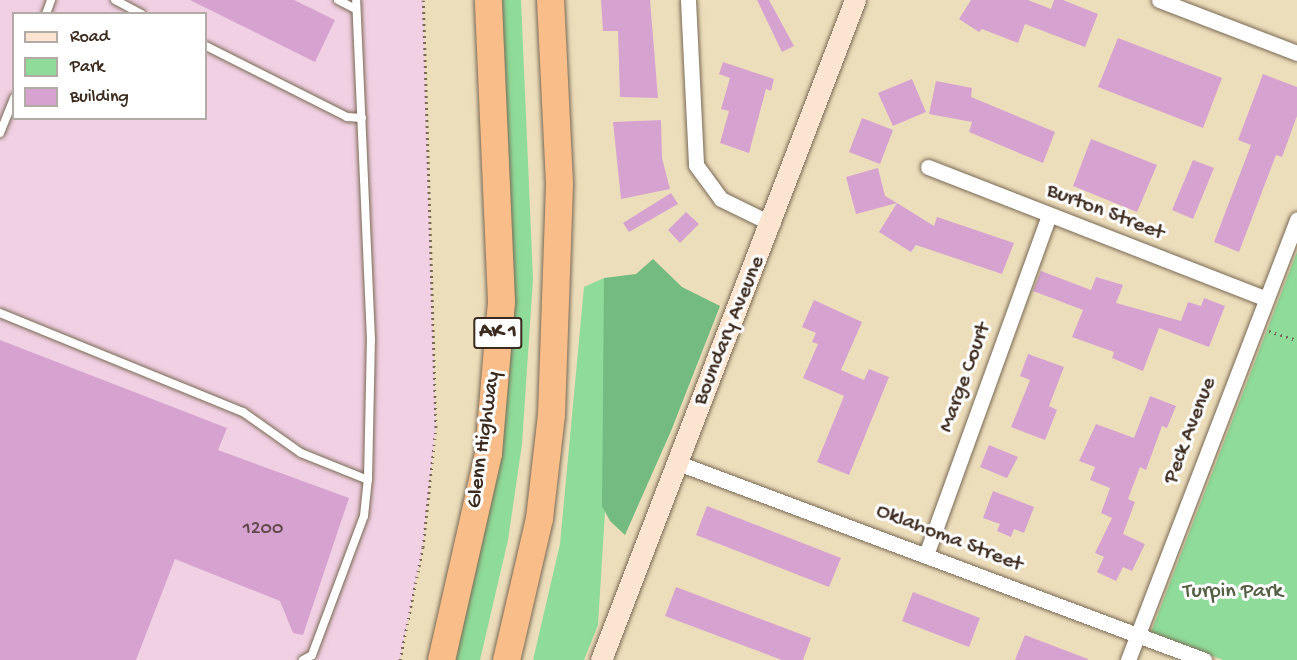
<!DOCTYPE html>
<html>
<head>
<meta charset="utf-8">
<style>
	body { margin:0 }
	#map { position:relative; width:1297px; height:660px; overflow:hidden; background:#eddebb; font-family:"Gochi Hand",sans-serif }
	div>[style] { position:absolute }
	.built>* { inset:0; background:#f1d0e3 }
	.green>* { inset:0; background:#8fdb99 }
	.forest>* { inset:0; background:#73bb81 }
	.building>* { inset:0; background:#d6a3d1 }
	.path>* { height:3px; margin-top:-1.5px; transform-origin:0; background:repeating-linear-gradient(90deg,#796955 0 1.5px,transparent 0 6px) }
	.roads { filter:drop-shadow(0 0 2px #796955) drop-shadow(0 0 2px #796955) }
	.lane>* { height:8px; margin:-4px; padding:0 4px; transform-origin:4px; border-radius:4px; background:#fff }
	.street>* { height:15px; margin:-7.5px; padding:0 7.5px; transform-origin:7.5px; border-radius:7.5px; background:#fff }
	.secondary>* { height:21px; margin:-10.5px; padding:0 10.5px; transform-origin:10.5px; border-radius:10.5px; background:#fce5d0 }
	.highway>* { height:27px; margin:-13.5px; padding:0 13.5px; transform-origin:13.5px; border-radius:13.5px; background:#f8bd89 }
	span { translate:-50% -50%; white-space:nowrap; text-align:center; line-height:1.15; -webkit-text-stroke:6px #fff; paint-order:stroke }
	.number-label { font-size:20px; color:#62484b }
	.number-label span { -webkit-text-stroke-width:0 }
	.shield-label span { padding:2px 4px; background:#fff; border:2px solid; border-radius:4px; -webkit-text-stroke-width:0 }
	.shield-label { font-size:21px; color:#3b2a1e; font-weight:700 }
	.street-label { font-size:22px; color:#3b2a1e }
	.park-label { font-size:22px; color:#545f43 }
	.legend { position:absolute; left:12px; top:12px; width:195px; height:108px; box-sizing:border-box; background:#fff; border:2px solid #b1aaa5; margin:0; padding:8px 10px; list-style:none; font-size:18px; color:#3b2a1e }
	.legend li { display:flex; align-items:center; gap:12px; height:30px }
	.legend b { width:30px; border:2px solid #b1aaa5 }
</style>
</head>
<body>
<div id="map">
	<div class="built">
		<i style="clip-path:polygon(evenodd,0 0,423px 0,436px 427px,423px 547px,400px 660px,0 660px,0 0,14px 14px,206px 14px,206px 118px,14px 118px,14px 14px)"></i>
	</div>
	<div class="green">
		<i style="clip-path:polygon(499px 0,521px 0,533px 279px,522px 444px,508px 540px,480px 660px,455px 660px,485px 524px)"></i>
		<i style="clip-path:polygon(1297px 252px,1297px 660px,1223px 660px,1151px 632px)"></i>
		<i style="clip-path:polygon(604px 278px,605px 512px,598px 625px,584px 660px,533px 660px,560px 544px,584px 287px)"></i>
	</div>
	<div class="forest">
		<i style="clip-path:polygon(653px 259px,682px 287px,720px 306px,671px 431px,625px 535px,610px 521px,602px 506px,604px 278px,636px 274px)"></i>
	</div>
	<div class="building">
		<i style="clip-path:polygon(190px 0,294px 0,335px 20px,315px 62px)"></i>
		<i style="clip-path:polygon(601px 0,650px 0,658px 98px,620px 97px,618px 31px,603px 31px)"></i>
		<i style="clip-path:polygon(757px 0,769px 0,794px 46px,782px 52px)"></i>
		<i style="clip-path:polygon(971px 0,1028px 0,1051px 9px,1054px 0,1063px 0,1098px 14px,1085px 47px,1025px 24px,1018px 43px,982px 29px,979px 32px,959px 19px)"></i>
		<i style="clip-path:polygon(1118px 38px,1222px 78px,1203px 128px,1098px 87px)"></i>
		<i style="clip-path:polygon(723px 62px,774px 79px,771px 91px,766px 89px,749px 153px,720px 143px,729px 111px,721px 109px,730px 78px,719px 74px)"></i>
		<i style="clip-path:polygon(1263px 74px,1297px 87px,1297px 116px,1282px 157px,1276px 155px,1239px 252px,1214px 242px,1251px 145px,1238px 140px)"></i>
		<i style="clip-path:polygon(912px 79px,926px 112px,893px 126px,878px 93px)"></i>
		<i style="clip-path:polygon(936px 81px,972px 88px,971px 97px,1055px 132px,1043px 163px,969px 132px,972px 122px,929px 114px)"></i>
		<i style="clip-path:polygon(862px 118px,893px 130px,880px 164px,849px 152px)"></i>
		<i style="clip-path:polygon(661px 120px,662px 158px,670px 189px,621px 199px,613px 122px)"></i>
		<i style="clip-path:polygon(1091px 139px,1157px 165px,1137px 212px,1073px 186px)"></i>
		<i style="clip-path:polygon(1193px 160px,1214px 168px,1193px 219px,1172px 210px)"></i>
		<i style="clip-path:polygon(878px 168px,885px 196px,897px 203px,856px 214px,846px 177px)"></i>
		<i style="clip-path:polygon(671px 193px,678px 204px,629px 232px,623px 223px)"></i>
		<i style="clip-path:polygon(897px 203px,934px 226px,937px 217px,1014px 243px,1002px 274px,916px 245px,911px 252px,879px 232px)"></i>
		<i style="clip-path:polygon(686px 212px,699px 224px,680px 243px,668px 230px)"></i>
		<i style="clip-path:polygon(1041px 271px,1091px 290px,1096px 277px,1123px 285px,1116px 303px,1181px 321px,1188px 302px,1201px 306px,1204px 298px,1225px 306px,1209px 347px,1159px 328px,1143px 371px,1112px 358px,1114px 352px,1072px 337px,1083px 310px,1033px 291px)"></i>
		<i style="clip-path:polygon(814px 300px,862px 322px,841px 370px,864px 380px,869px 369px,889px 377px,849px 475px,817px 462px,844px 396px,803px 378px,818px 344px,812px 342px,816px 333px,802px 327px)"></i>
		<i style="clip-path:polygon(0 340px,227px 428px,218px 450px,349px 498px,303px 635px,293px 633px,280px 601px,175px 559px,136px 660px,0 660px)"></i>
		<i style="clip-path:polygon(1028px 354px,1064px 367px,1049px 406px,1057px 410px,1045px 440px,1011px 427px,1030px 380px,1020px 376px)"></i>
		<i style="clip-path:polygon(1150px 396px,1176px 406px,1167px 428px,1162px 426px,1146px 470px,1140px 467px,1128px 499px,1135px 502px,1123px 534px,1145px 544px,1132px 571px,1123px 567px,1116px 581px,1097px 572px,1104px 557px,1095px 553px,1112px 518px,1101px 513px,1110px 488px,1090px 480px,1095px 467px,1079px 461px,1096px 424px,1134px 438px)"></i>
		<i style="clip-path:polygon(989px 445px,1018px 457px,1007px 478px,980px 467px)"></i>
		<i style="clip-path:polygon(993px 491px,1034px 507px,1024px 533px,1014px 529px,1011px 537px,997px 531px,1000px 524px,983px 518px)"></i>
		<i style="clip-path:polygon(707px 506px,841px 558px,829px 587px,696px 535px)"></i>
		<i style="clip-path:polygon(676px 587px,811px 638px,803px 660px,782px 660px,665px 616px)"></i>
		<i style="clip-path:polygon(913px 592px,980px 618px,969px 647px,902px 621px)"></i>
		<i style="clip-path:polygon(1025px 635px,1088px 659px,1088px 660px,1015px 660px)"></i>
	</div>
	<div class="path">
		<i style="left:1269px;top:331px;width:29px;rotate:18deg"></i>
		<i style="left:400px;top:660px;width:115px;rotate:-78.5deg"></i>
		<i style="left:423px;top:547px;width:121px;rotate:-83.8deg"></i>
		<i style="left:436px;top:427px;width:427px;rotate:-91.7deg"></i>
	</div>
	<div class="roads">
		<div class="lane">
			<i style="left:115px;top:0;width:30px;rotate:28deg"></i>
			<i style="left:338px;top:0;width:20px;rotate:27deg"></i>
			<i style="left:46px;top:14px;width:15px;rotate:-70deg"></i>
			<i style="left:206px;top:46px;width:158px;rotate:26.7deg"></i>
			<i style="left:347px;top:117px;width:15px;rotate:4deg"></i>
			<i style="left:0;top:133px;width:38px;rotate:-68deg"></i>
			<i style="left:0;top:313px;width:262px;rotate:22.2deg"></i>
			<i style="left:243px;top:412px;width:71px;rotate:35.3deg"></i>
			<i style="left:301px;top:453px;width:72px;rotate:21.9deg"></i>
			<i style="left:303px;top:660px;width:10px;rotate:-29deg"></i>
			<i style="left:312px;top:655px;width:148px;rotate:-69.5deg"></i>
			<i style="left:364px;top:516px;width:36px;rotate:-84deg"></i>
			<i style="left:368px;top:480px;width:140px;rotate:-88.8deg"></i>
			<i style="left:371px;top:340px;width:340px;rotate:-92.5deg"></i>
		</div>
		<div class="street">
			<i style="left:688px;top:0;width:165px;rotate:87.2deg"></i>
			<i style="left:696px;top:165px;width:42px;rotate:53.7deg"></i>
			<i style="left:721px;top:199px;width:57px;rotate:26.1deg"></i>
			<i style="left:1159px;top:0;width:148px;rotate:21deg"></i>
			<i style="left:928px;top:167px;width:363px;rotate:21.3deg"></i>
			<i style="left:678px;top:463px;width:562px;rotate:20.53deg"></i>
			<i style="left:926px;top:555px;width:361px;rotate:-70.1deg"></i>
			<i style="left:1128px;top:660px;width:472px;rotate:-69deg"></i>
		</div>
		<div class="secondary">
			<i style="left:601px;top:660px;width:707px;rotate:-68.95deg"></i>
		</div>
		<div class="highway">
			<i style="left:441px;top:660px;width:212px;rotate:-77.2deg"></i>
			<i style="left:488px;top:453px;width:153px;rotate:-85.1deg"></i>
			<i style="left:501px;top:301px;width:301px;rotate:-92.5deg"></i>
			<i style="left:506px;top:660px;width:146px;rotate:-76.9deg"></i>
			<i style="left:539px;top:518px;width:105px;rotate:-83.4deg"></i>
			<i style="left:551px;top:414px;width:231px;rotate:-88deg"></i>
			<i style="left:559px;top:183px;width:183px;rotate:-92.8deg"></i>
		</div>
	</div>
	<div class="number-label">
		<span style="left:263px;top:529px">1200</span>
	</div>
	<div class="shield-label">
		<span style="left:498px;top:333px">AK 1</span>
	</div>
	<div class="street-label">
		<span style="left:1105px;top:213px;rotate:21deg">Burton Street</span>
		<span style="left:730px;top:331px;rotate:-68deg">Boundary Aveune</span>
		<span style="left:966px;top:378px;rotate:-70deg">Marge Court</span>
		<span style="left:1191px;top:431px;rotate:-69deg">Peck Avenue</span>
		<span style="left:485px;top:440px;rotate:-82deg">Glenn Highway</span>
		<span style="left:949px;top:539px;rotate:21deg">Oklahoma Street</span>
	</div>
	<div class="park-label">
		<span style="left:1233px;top:593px">Turpin Park</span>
	</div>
	<ul class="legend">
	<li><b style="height:8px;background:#fce5d0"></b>Road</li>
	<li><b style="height:16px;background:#8fdb99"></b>Park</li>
	<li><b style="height:16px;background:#d6a3d1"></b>Building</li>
	</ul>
</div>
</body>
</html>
